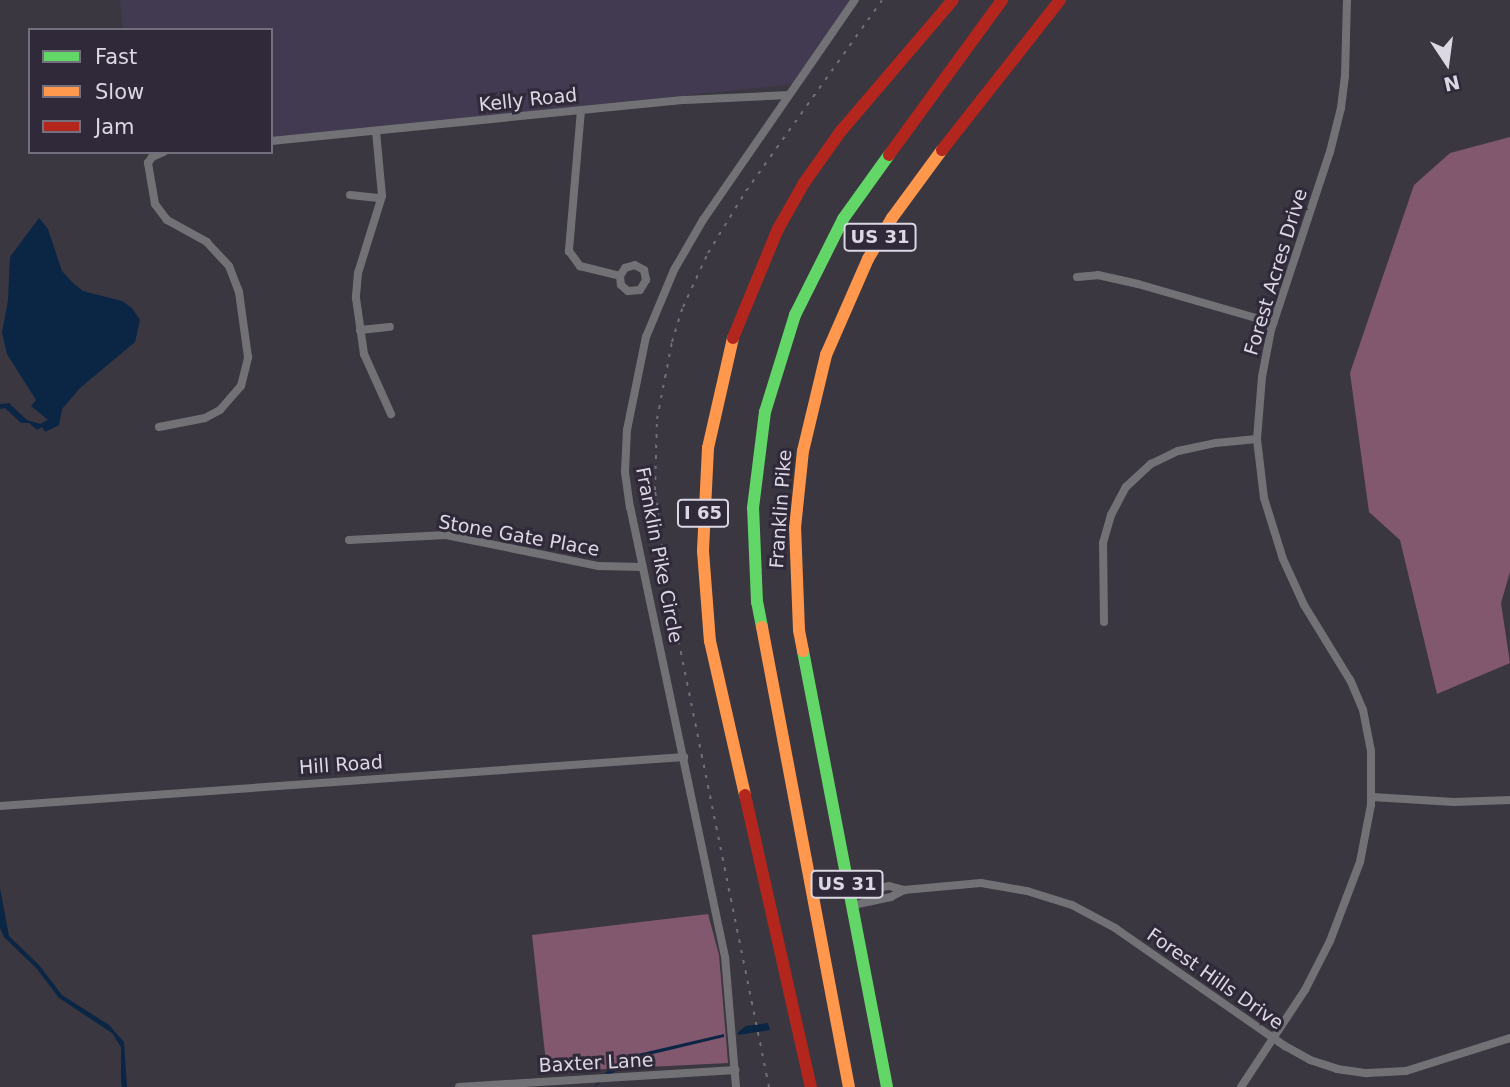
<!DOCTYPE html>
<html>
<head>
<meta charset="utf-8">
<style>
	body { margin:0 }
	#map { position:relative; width:1510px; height:1087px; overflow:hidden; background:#3a3740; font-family:"DejaVu Sans",sans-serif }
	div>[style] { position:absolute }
	.built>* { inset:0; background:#423a50 }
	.forest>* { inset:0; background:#82586e }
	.water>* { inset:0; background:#0b2545 }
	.street>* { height:8px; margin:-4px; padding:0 4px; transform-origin:4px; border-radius:4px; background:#727276 }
	.fast>* { height:12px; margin:-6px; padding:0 6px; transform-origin:6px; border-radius:6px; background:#63d668 }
	.slow>* { height:12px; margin:-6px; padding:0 6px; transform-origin:6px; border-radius:6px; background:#ff974d }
	.jam>* { height:12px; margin:-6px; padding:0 6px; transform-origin:6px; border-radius:6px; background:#b3261e }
	.rail>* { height:2px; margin-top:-1px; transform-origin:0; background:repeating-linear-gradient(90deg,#717075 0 3.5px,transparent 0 10.5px) }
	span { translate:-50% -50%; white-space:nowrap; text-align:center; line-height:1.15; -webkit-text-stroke:6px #2f2939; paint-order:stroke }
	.shield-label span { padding:2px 5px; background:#2f2939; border:2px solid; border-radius:5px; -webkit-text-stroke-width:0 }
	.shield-label { font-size:18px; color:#dcd8e3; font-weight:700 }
	.street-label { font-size:19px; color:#dcd8e3 }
	.legend { position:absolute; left:28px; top:28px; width:245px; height:126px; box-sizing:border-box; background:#2f2939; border:2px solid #746f7d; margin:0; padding:9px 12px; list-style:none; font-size:21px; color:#dcd8e3 }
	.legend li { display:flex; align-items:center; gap:14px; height:35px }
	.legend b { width:35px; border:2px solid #746f7d }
	.north { position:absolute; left:1412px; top:28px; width:70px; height:70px; -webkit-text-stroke:5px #2f2939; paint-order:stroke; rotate:167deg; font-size:19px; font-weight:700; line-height:28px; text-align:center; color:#dcd8e3 }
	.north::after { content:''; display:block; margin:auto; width:24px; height:32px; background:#dcd8e3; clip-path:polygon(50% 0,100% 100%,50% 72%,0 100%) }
</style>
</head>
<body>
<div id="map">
	<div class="built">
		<i style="clip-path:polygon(120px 0,859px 0,804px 83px,271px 138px,271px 30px,123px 30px)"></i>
	</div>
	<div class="forest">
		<i style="clip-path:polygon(1510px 137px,1510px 572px,1501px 603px,1510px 663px,1437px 694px,1400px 540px,1369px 512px,1350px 373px,1414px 185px,1450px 153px)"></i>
		<i style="clip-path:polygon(708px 914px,719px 955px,728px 1063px,547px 1072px,532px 935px)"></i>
	</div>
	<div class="water">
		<i style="clip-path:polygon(39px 218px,48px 229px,62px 271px,73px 283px,83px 291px,122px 301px,132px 308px,140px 320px,135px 342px,80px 388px,62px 409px,59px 425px,45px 432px,42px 427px,37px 430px,29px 423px,21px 423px,5px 408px,0 409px,0 404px,9px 403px,27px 420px,40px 424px,48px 420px,31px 406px,36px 400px,7px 354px,2px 333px,8px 300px,10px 257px)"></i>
		<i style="clip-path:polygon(0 888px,9px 936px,39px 965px,62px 995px,109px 1025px,124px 1042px,127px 1087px,122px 1087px,121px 1081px,121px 1047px,112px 1033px,59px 998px,37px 969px,4px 937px,0 928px)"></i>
		<i style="clip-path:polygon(768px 1023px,770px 1030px,738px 1035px,738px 1032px,746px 1026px)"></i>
		<i style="clip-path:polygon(724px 1034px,724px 1037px,632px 1059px,594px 1087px,608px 1070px,638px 1054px)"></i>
	</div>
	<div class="street">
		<i style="left:581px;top:110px;width:142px;rotate:94.9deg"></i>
		<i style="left:569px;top:251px;width:19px;rotate:54deg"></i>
		<i style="left:580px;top:266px;width:41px;rotate:14deg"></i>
		<i style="left:620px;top:276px;width:9px;rotate:84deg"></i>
		<i style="left:621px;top:285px;width:9px;rotate:41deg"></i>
		<i style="left:628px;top:291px;width:12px;rotate:-5deg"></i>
		<i style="left:640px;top:290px;width:12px;rotate:-59deg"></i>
		<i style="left:646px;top:280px;width:10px;rotate:-101deg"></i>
		<i style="left:644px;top:270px;width:10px;rotate:-151deg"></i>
		<i style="left:635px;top:265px;width:10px;rotate:163deg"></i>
		<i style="left:625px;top:268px;width:9px;rotate:122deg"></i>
		<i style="left:376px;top:131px;width:65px;rotate:84.7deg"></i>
		<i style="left:382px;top:196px;width:81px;rotate:107.3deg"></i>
		<i style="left:358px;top:273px;width:25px;rotate:95deg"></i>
		<i style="left:356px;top:298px;width:57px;rotate:81.9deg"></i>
		<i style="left:364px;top:354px;width:66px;rotate:65.8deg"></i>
		<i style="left:271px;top:141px;width:416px;rotate:-5.7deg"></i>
		<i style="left:685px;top:100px;width:104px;rotate:-2.8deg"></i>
		<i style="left:350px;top:195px;width:31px;rotate:6deg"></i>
		<i style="left:1077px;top:277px;width:21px;rotate:-5deg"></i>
		<i style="left:1098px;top:275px;width:41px;rotate:12.7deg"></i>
		<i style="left:1138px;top:284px;width:141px;rotate:16.1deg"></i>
		<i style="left:360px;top:330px;width:30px;rotate:-6deg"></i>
		<i style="left:159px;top:427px;width:47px;rotate:-11.1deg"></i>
		<i style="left:205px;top:418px;width:17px;rotate:-28deg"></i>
		<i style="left:220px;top:410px;width:32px;rotate:-49deg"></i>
		<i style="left:241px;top:386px;width:30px;rotate:-76deg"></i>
		<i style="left:248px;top:357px;width:66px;rotate:-97.9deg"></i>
		<i style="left:239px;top:292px;width:28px;rotate:-111deg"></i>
		<i style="left:229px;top:266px;width:33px;rotate:-133deg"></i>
		<i style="left:207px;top:242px;width:46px;rotate:-151.2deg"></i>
		<i style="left:167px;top:220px;width:20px;rotate:-127deg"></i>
		<i style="left:155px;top:204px;width:42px;rotate:-99.7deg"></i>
		<i style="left:148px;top:163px;width:7px;rotate:-56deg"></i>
		<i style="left:152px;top:157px;width:13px;rotate:-23deg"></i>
		<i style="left:349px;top:540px;width:97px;rotate:-3deg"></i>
		<i style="left:446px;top:535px;width:156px;rotate:11.5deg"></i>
		<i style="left:599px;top:566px;width:43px;rotate:1.3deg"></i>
		<i style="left:1104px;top:622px;width:79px;rotate:-90.7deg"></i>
		<i style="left:1103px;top:543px;width:29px;rotate:-74deg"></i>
		<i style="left:1111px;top:515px;width:32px;rotate:-62deg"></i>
		<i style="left:1126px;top:487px;width:34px;rotate:-43deg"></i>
		<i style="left:1151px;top:464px;width:30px;rotate:-26deg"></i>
		<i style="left:1178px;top:451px;width:39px;rotate:-12deg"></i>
		<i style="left:1216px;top:443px;width:41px;rotate:-5.6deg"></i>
		<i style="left:1372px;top:797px;width:82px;rotate:3.5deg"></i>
		<i style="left:1454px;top:802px;width:56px;rotate:-2deg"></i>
		<i style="left:0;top:806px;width:686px;rotate:-4.1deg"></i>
		<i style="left:904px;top:890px;width:77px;rotate:-5.2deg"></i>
		<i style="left:981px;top:883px;width:47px;rotate:9.9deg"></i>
		<i style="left:1027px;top:891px;width:47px;rotate:17.3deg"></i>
		<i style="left:1072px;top:905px;width:49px;rotate:28.1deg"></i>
		<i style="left:1115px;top:928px;width:207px;rotate:34.8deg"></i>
		<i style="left:1285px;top:1046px;width:29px;rotate:29deg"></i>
		<i style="left:1310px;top:1060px;width:28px;rotate:18deg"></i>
		<i style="left:1337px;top:1069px;width:30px;rotate:8deg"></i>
		<i style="left:1367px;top:1073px;width:39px;rotate:-3deg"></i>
		<i style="left:1406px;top:1071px;width:109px;rotate:-17.6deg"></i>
		<i style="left:849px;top:892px;width:40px;rotate:-8.5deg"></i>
		<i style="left:889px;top:886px;width:16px;rotate:15deg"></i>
		<i style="left:904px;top:890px;width:15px;rotate:152deg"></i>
		<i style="left:891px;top:897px;width:40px;rotate:168deg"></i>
		<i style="left:459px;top:1087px;width:277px;rotate:-3.5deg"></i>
		<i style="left:736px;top:1087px;width:130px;rotate:-94.8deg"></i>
		<i style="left:725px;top:957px;width:459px;rotate:-101.9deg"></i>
		<i style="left:630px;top:508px;width:37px;rotate:-98deg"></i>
		<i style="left:625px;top:471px;width:41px;rotate:-87.2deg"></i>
		<i style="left:627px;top:430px;width:95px;rotate:-78.5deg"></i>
		<i style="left:646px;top:337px;width:73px;rotate:-67.3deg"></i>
		<i style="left:674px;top:270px;width:58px;rotate:-59.9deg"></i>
		<i style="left:703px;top:220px;width:267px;rotate:-55.4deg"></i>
		<i style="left:1241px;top:1087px;width:116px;rotate:-56.6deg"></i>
		<i style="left:1305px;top:990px;width:55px;rotate:-63deg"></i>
		<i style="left:1330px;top:941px;width:85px;rotate:-69.2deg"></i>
		<i style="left:1360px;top:862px;width:58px;rotate:-79.1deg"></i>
		<i style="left:1371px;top:805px;width:54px;rotate:-90deg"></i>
		<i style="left:1371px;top:751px;width:42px;rotate:-101deg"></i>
		<i style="left:1363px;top:710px;width:33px;rotate:-113deg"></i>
		<i style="left:1350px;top:680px;width:88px;rotate:-121.5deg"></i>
		<i style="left:1304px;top:605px;width:51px;rotate:-114.5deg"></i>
		<i style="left:1283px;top:559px;width:64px;rotate:-107.3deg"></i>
		<i style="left:1264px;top:498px;width:59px;rotate:-96.8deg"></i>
		<i style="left:1257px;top:439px;width:62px;rotate:-85.4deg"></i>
		<i style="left:1262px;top:377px;width:48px;rotate:-79.2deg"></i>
		<i style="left:1271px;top:330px;width:188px;rotate:-71.7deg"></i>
		<i style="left:1330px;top:152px;width:45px;rotate:-76deg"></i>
		<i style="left:1341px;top:108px;width:32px;rotate:-83deg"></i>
		<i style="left:1345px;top:76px;width:76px;rotate:-88.5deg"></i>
	</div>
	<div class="fast">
		<i style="left:762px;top:627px;width:25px;rotate:-101deg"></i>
		<i style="left:757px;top:602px;width:94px;rotate:-92.4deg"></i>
		<i style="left:753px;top:508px;width:97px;rotate:-82.9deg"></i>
		<i style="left:765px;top:412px;width:102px;rotate:-72.8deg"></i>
		<i style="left:795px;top:315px;width:107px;rotate:-63.4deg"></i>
		<i style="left:843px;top:219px;width:79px;rotate:-54.3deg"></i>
		<i style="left:803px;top:651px;width:444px;rotate:79.1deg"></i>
	</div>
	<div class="slow">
		<i style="left:733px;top:338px;width:113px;rotate:102.8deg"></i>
		<i style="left:708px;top:448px;width:103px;rotate:92.8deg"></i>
		<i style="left:703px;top:551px;width:90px;rotate:85.6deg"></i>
		<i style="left:710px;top:641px;width:158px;rotate:77.2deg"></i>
		<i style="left:762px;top:627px;width:468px;rotate:79.3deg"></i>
		<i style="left:803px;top:651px;width:21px;rotate:-101deg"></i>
		<i style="left:799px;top:630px;width:102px;rotate:-92.2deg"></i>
		<i style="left:795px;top:528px;width:77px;rotate:-84.1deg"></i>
		<i style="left:803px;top:451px;width:99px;rotate:-76.5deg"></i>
		<i style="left:826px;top:355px;width:105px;rotate:-66.4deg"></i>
		<i style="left:868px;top:259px;width:48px;rotate:-59.7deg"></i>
		<i style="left:892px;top:218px;width:84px;rotate:-53.7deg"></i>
	</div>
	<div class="jam">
		<i style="left:942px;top:150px;width:191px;rotate:-51.8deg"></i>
		<i style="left:889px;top:155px;width:192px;rotate:-53.9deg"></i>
		<i style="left:733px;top:338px;width:118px;rotate:-67.6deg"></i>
		<i style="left:778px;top:229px;width:53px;rotate:-60.5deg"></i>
		<i style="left:804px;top:183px;width:64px;rotate:-54.6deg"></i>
		<i style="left:841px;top:131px;width:172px;rotate:-49.5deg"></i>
		<i style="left:745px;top:795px;width:299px;rotate:77.3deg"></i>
	</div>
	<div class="rail">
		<i style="left:769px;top:1087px;width:518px;rotate:-101.46deg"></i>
		<i style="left:666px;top:579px;width:90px;rotate:-97deg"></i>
		<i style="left:655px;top:490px;width:71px;rotate:-88.4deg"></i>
		<i style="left:657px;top:419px;width:78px;rotate:-79deg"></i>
		<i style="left:672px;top:342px;width:37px;rotate:-73deg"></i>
		<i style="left:683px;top:307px;width:60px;rotate:-65.2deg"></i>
		<i style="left:708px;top:253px;width:73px;rotate:-58.5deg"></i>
		<i style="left:746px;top:191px;width:234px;rotate:-54.5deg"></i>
	</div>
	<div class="shield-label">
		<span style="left:880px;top:237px">US 31</span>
		<span style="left:703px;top:513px">I 65</span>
		<span style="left:847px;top:884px">US 31</span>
	</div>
	<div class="street-label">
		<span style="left:528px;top:100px;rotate:-6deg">Kelly Road</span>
		<span style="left:1276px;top:272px;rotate:-73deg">Forest Acres Drive</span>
		<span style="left:781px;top:509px;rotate:-86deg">Franklin Pike</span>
		<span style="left:519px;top:536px;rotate:10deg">Stone Gate Place</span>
		<span style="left:659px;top:555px;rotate:79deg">Franklin Pike Circle</span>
		<span style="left:341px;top:765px;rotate:-4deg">Hill Road</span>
		<span style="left:1215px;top:979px;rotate:35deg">Forest Hills Drive</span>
		<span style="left:596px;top:1063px;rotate:-3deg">Baxter Lane</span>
	</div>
	<ul class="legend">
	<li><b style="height:9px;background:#63d668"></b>Fast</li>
	<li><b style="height:9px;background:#ff974d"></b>Slow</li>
	<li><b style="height:9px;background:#b3261e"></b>Jam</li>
	</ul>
	<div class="north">N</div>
</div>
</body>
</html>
